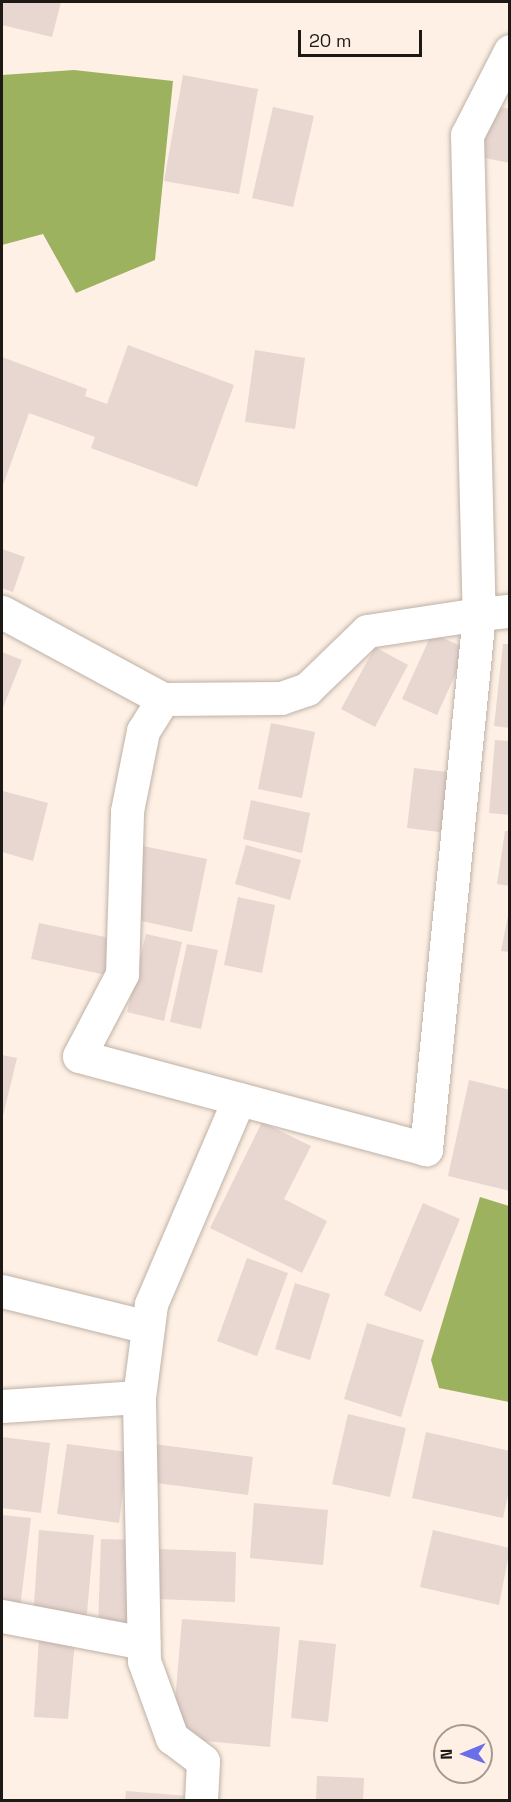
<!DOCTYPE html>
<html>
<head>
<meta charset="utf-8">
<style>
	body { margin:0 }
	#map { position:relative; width:511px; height:1802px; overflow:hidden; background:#fef0e4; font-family:"Space Grotesk",sans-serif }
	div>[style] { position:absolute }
	.water>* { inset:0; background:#9db25e }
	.building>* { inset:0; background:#e8d6d1 }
	.roads { filter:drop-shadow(0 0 2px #beb1a6) drop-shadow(0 0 2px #beb1a6) }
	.minor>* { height:33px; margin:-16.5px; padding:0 16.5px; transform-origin:16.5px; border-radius:16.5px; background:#fff }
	span { translate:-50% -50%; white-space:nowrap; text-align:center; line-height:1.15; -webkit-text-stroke:6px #fef0e4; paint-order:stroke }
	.frame { position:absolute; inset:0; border:3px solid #1d1915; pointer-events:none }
	.north { position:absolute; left:433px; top:1724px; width:60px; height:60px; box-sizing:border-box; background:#fef0e4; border:2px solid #a49a91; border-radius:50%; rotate:269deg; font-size:16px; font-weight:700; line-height:24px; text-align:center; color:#1d1915 }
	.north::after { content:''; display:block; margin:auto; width:21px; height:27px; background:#696fe8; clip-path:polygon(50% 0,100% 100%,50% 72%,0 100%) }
	.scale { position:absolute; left:298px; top:30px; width:124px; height:27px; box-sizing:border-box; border:3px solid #1d1915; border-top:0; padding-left:8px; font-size:18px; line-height:21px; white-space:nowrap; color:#1d1915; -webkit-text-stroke:4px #fef0e4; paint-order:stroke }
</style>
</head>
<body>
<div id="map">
	<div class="water">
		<i style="clip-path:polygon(74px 70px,173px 81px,155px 260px,76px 293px,43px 234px,2px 245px,2px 75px)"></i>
		<i style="clip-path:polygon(480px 1197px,509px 1206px,509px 1402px,439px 1388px,431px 1360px)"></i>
	</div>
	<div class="building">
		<i style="clip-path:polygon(2px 2px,61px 2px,52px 37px,2px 25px)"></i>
		<i style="clip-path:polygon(183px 75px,258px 89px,239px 194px,164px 181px)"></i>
		<i style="clip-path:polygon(486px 104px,510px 109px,510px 163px,475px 156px)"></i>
		<i style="clip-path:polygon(273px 107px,314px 116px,293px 207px,252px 198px)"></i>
		<i style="clip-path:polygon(128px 345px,234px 385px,197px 487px,91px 448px,95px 437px,29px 413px,2px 488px,2px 357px,87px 389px,85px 396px,107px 404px)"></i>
		<i style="clip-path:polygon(255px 350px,305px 358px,295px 429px,245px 422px)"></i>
		<i style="clip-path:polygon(2px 549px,25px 557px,13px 592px,2px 588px)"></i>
		<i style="clip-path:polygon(432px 633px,467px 649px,437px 715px,402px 699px)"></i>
		<i style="clip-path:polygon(503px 644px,510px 644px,510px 728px,494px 726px)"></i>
		<i style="clip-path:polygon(375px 647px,408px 665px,375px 727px,341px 709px)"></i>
		<i style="clip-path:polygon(2px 652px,22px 660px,2px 710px)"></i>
		<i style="clip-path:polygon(271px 723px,315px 732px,302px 798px,258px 789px)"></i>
		<i style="clip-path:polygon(495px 740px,510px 741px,510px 815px,489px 813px)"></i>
		<i style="clip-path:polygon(414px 768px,463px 774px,455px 834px,407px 828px)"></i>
		<i style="clip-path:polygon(3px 791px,48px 803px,33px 861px,2px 852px)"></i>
		<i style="clip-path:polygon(251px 800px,310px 813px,302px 853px,243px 839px)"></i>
		<i style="clip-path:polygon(505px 831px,510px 831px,510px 886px,497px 884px)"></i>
		<i style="clip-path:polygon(246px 845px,301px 860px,290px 900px,235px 884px)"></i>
		<i style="clip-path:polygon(143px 846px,207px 859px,192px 932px,128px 918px)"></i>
		<i style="clip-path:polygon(238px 897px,275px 905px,262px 973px,224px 965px)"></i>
		<i style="clip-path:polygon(510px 906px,510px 952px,501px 951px)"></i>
		<i style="clip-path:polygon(39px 923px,119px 940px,111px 976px,31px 959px)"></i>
		<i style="clip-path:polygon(146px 934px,182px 942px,164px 1021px,127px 1012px)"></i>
		<i style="clip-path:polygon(187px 944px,218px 950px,201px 1029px,170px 1022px)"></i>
		<i style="clip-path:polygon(2px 1055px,17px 1058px,2px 1120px)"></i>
		<i style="clip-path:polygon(469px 1080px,510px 1090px,510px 1191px,448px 1176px)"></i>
		<i style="clip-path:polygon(262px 1122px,311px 1146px,284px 1199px,327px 1221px,302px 1273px,210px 1228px)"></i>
		<i style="clip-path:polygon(423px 1203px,460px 1219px,421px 1312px,384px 1295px)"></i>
		<i style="clip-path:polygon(247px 1258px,288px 1273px,257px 1356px,217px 1341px)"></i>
		<i style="clip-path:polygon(295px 1283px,330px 1294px,310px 1360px,275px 1349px)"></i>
		<i style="clip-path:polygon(367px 1323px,424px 1340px,401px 1417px,344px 1399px)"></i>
		<i style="clip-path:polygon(348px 1414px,406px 1428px,390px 1497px,332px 1484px)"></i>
		<i style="clip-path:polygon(426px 1432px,510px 1451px,510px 1486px,503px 1518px,412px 1498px)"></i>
		<i style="clip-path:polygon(2px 1437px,50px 1443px,41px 1513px,2px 1508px)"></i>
		<i style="clip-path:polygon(67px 1444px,128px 1452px,119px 1523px,57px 1514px)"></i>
		<i style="clip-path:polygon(154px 1444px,253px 1457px,248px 1495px,149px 1482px)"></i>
		<i style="clip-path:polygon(254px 1503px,328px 1510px,323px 1565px,250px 1558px)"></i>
		<i style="clip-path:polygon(2px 1515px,31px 1518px,20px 1608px,2px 1606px)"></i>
		<i style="clip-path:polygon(39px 1530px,94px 1535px,86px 1624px,33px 1619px)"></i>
		<i style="clip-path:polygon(433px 1530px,510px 1548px,499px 1605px,420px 1587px)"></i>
		<i style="clip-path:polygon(101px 1539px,139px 1540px,137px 1629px,98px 1627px)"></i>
		<i style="clip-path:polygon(158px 1549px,236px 1552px,235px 1602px,156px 1599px)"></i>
		<i style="clip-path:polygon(182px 1619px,280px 1627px,270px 1747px,172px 1738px)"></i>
		<i style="clip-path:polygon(39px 1637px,75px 1640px,68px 1719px,34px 1717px)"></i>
		<i style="clip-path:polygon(299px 1640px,336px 1644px,328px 1722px,291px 1718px)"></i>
		<i style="clip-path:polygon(317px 1776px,364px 1778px,363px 1800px,316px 1800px)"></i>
		<i style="clip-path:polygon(126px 1791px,188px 1796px,188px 1800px,125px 1800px)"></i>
	</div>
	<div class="roads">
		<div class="minor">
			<i style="left:510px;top:51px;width:94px;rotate:117.1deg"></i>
			<i style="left:467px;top:135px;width:479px;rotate:88.6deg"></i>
			<i style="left:479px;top:614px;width:538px;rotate:95.66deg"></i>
			<i style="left:426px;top:1149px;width:359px;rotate:-165deg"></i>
			<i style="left:79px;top:1056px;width:93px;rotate:-62.3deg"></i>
			<i style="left:122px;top:974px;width:163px;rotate:-88.2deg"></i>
			<i style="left:127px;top:811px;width:82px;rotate:-78.7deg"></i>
			<i style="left:143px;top:731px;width:38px;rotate:-58deg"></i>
			<i style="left:163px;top:699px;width:118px;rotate:-0.5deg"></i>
			<i style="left:281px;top:698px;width:28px;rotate:-19deg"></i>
			<i style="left:307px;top:689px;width:83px;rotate:-44deg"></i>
			<i style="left:367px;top:631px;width:113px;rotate:-8.6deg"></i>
			<i style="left:479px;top:614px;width:31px;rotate:-6deg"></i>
			<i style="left:2px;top:612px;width:183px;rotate:28.4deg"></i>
			<i style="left:2px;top:1291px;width:150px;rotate:13.9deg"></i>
			<i style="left:2px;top:1406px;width:137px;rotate:-3.8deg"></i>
			<i style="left:2px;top:1616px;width:144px;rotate:10.8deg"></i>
			<i style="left:201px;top:1800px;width:39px;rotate:-87deg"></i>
			<i style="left:203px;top:1761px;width:39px;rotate:-143deg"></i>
			<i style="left:172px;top:1738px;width:82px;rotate:-110deg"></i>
			<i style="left:144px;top:1661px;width:264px;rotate:-91.1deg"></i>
			<i style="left:139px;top:1397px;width:94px;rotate:-82.6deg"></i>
			<i style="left:151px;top:1304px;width:223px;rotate:-66.8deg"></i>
		</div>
	</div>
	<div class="frame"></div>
	<div class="north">N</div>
	<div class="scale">20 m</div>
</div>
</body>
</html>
